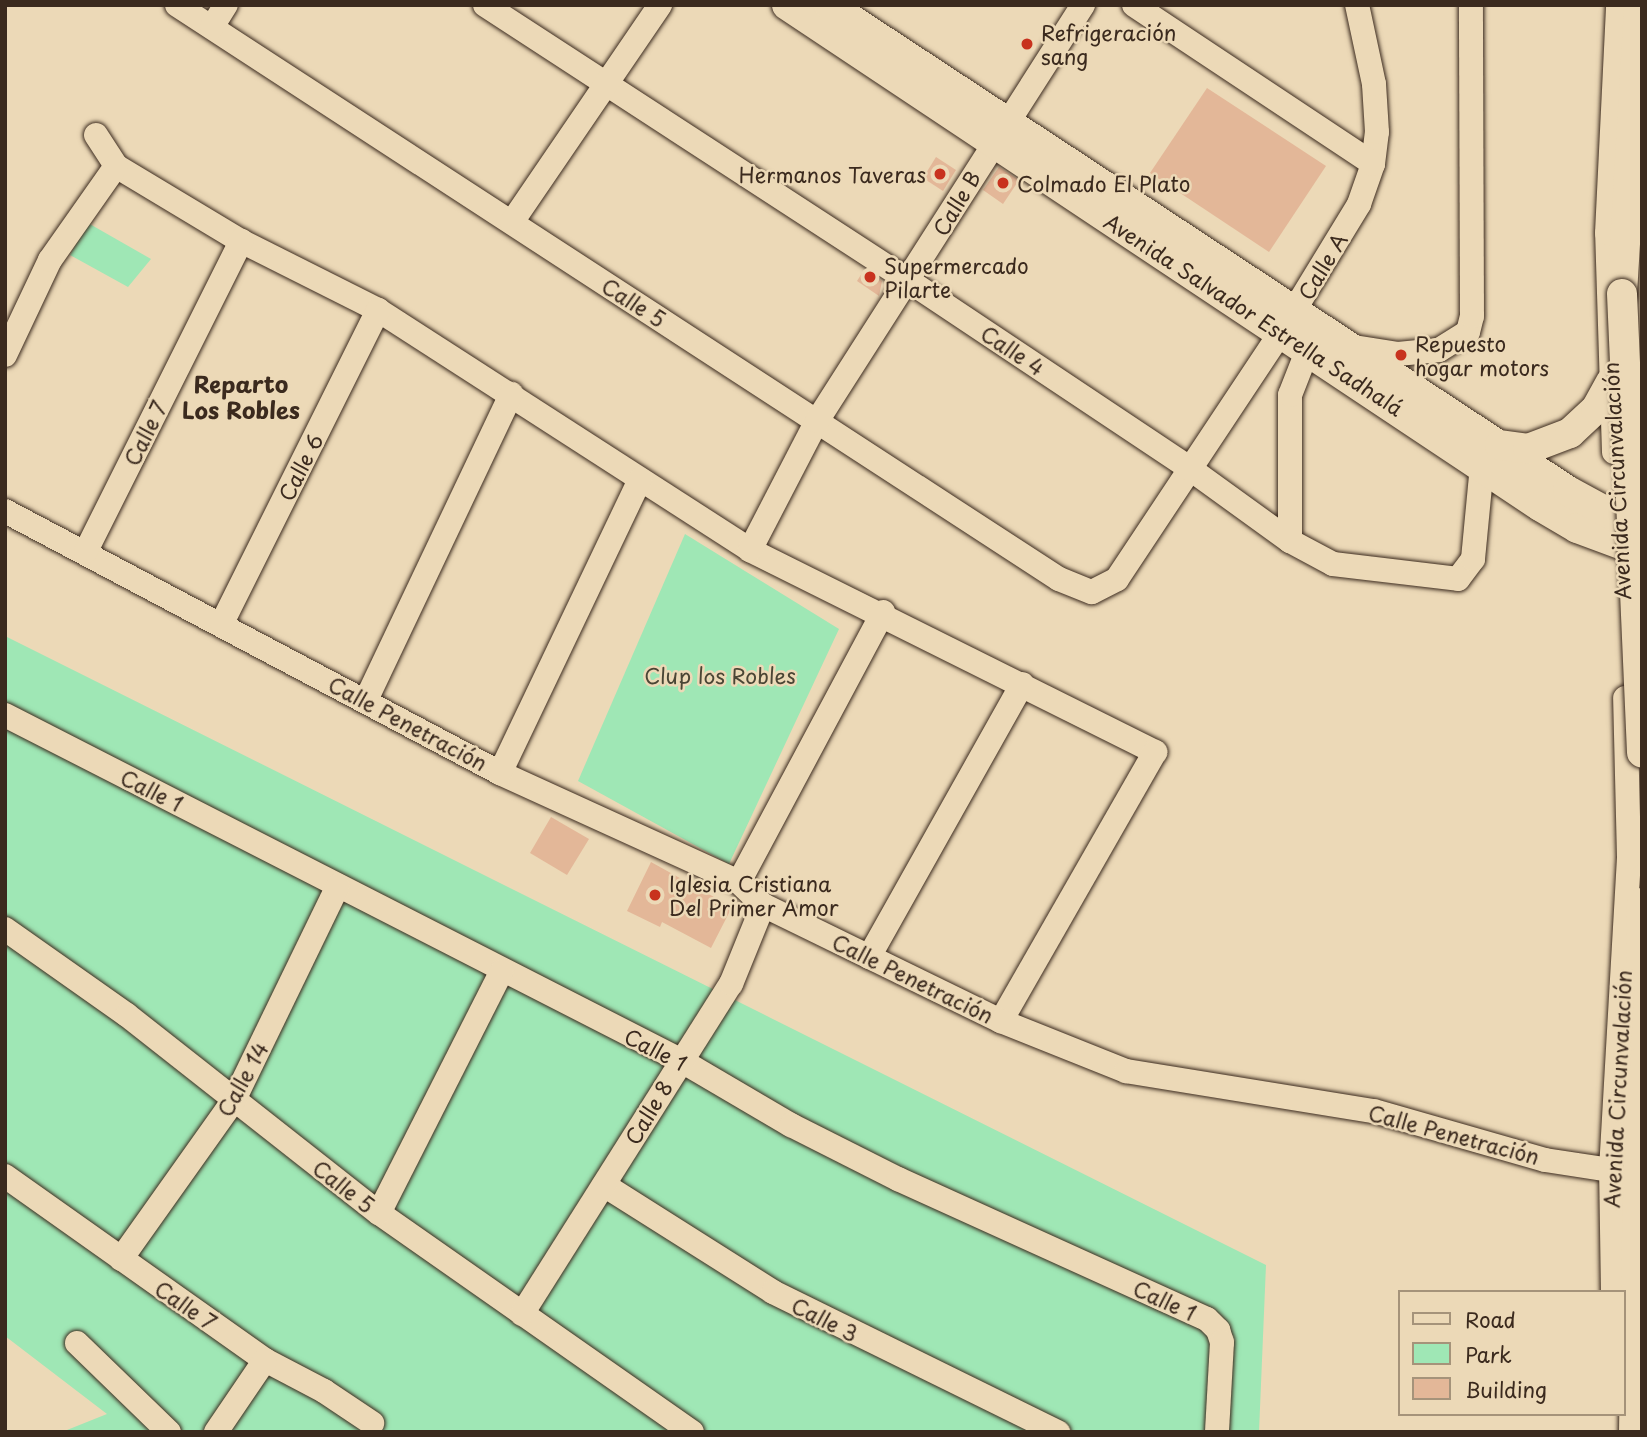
<!DOCTYPE html>
<html>
<head>
<meta charset="utf-8">
<style>
	body { margin:0 }
	#map { position:relative; width:1647px; height:1437px; overflow:hidden; background:#ecd9b7; font-family:"Playpen Sans",sans-serif }
	div>[style] { position:absolute }
	.green>* { inset:0; background:#9fe7b5 }
	.building>* { inset:0; background:#e3b798 }
	.roads { filter:drop-shadow(0 0 2px #3b2a1e) drop-shadow(0 0 2px #3b2a1e) }
	.minor>* { height:24px; margin:-12px; padding:0 12px; transform-origin:12px; border-radius:12px; background:#ecd9b7 }
	.major>* { height:30px; margin:-15px; padding:0 15px; transform-origin:15px; border-radius:15px; background:#ecd9b7 }
	.bridges { filter:drop-shadow(0 0 2px #3b2a1e) drop-shadow(0 0 2px #3b2a1e) }
	.major-bridge>* { height:30px; margin:-15px; padding:0 15px; transform-origin:15px; border-radius:15px; background:#ecd9b7 }
	.dots>* { width:19px; height:19px; translate:-50% -50%; box-sizing:border-box; border:4px solid #ecd9b7; border-radius:50% }
	span { translate:-50% -50%; white-space:nowrap; text-align:center; line-height:1.15; -webkit-text-stroke:5px #ecd9b7; paint-order:stroke }
	.poi-label { font-size:21px; color:#3b2a1e }
	.left { translate:0 -50%; text-align:left }
	.right { translate:-100% -50%; text-align:right }
	.street-label { font-size:21px; color:#3b2a1e }
	.park-label { font-size:21px; color:#4a4635 }
	.neighbourhood-label { font-size:23px; color:#3b2a1e; font-weight:700 }
	.frame { position:absolute; inset:0; border:7px solid #3b2a1e; pointer-events:none }
	.legend { position:absolute; left:1398px; top:1290px; width:228px; height:126px; box-sizing:border-box; background:#ecd9b7; border:2px solid #a5937a; margin:0; padding:9px 12px; list-style:none; font-size:21px; color:#3b2a1e }
	.legend li { display:flex; align-items:center; gap:14px; height:35px }
	.legend b { width:35px; border:2px solid #a5937a }
</style>
</head>
<body>
<div id="map">
	<div class="green">
		<i style="clip-path:polygon(88px 223px,151px 259px,128px 287px,70px 255px)"></i>
		<i style="clip-path:polygon(685px 534px,839px 629px,729px 864px,578px 781px)"></i>
		<i style="clip-path:polygon(5px 636px,1266px 1265px,1259px 1432px,62px 1432px,107px 1414px,5px 1336px)"></i>
	</div>
	<div class="building">
		<i style="clip-path:polygon(1207px 88px,1326px 166px,1269px 252px,1150px 173px)"></i>
		<i style="clip-path:polygon(936px 157px,956px 170px,943px 191px,923px 178px)"></i>
		<i style="clip-path:polygon(999px 167px,1019px 180px,1003px 204px,983px 190px)"></i>
		<i style="clip-path:polygon(864px 270px,882px 281px,879px 296px,857px 281px)"></i>
		<i style="clip-path:polygon(551px 817px,589px 839px,567px 875px,530px 853px)"></i>
		<i style="clip-path:polygon(651px 862px,732px 907px,711px 948px,662px 922px,660px 927px,627px 911px)"></i>
	</div>
	<div class="roads">
		<div class="minor">
			<i style="left:177px;top:5px;width:1052px;rotate:33.06deg"></i>
			<i style="left:1059px;top:579px;width:35px;rotate:22deg"></i>
			<i style="left:1092px;top:592px;width:28px;rotate:-27deg"></i>
			<i style="left:1117px;top:579px;width:296px;rotate:-56.4deg"></i>
			<i style="left:1281px;top:332px;width:150px;rotate:-58.6deg"></i>
			<i style="left:1359px;top:204px;width:42px;rotate:-70.7deg"></i>
			<i style="left:1373px;top:164px;width:32px;rotate:-83deg"></i>
			<i style="left:1377px;top:132px;width:48px;rotate:-93.6deg"></i>
			<i style="left:1374px;top:84px;width:81px;rotate:-102.1deg"></i>
			<i style="left:485px;top:5px;width:506px;rotate:33.06deg"></i>
			<i style="left:909px;top:281px;width:337px;rotate:33.7deg"></i>
			<i style="left:1189px;top:468px;width:125px;rotate:35.9deg"></i>
			<i style="left:1290px;top:541px;width:49px;rotate:28.1deg"></i>
			<i style="left:1333px;top:564px;width:126px;rotate:6.8deg"></i>
			<i style="left:1458px;top:579px;width:25px;rotate:-53deg"></i>
			<i style="left:1473px;top:559px;width:93px;rotate:-84.5deg"></i>
			<i style="left:1134px;top:5px;width:287px;rotate:33.6deg"></i>
			<i style="left:212px;top:27px;width:26px;rotate:-58deg"></i>
			<i style="left:96px;top:135px;width:37px;rotate:57deg"></i>
			<i style="left:116px;top:166px;width:146px;rotate:31deg"></i>
			<i style="left:241px;top:241px;width:153px;rotate:26.7deg"></i>
			<i style="left:378px;top:310px;width:443px;rotate:32.8deg"></i>
			<i style="left:750px;top:550px;width:453px;rotate:26.5deg"></i>
			<i style="left:1155px;top:752px;width:310px;rotate:119.8deg"></i>
			<i style="left:512px;top:222px;width:263px;rotate:-55.7deg"></i>
			<i style="left:1354px;top:347px;width:45px;rotate:9deg"></i>
			<i style="left:1398px;top:354px;width:41px;rotate:-5.6deg"></i>
			<i style="left:1439px;top:350px;width:34px;rotate:-32deg"></i>
			<i style="left:1468px;top:332px;width:16px;rotate:-76deg"></i>
			<i style="left:1472px;top:316px;width:311px;rotate:-90.2deg"></i>
			<i style="left:5px;top:355px;width:105px;rotate:-64.7deg"></i>
			<i style="left:50px;top:260px;width:115px;rotate:-54.9deg"></i>
			<i style="left:1614px;top:452px;width:219px;rotate:-91.8deg"></i>
			<i style="left:1607px;top:233px;width:228px;rotate:-87.2deg"></i>
			<i style="left:5px;top:511px;width:560px;rotate:27.89deg"></i>
			<i style="left:500px;top:773px;width:263px;rotate:24.5deg"></i>
			<i style="left:739px;top:882px;width:33px;rotate:44deg"></i>
			<i style="left:763px;top:905px;width:265px;rotate:26deg"></i>
			<i style="left:1001px;top:1021px;width:135px;rotate:21.8deg"></i>
			<i style="left:1126px;top:1071px;width:251px;rotate:9.2deg"></i>
			<i style="left:1374px;top:1111px;width:178px;rotate:16deg"></i>
			<i style="left:1545px;top:1160px;width:67px;rotate:8.6deg"></i>
			<i style="left:1290px;top:541px;width:146px;rotate:-90deg"></i>
			<i style="left:1290px;top:395px;width:49px;rotate:-68.6deg"></i>
			<i style="left:750px;top:550px;width:145px;rotate:-62.6deg"></i>
			<i style="left:817px;top:421px;width:494px;rotate:-57.4deg"></i>
			<i style="left:86px;top:551px;width:347px;rotate:-63.4deg"></i>
			<i style="left:222px;top:623px;width:350px;rotate:-63.5deg"></i>
			<i style="left:366px;top:700px;width:339px;rotate:-64.6deg"></i>
			<i style="left:5px;top:715px;width:758px;rotate:27.07deg"></i>
			<i style="left:680px;top:1060px;width:129px;rotate:30.4deg"></i>
			<i style="left:791px;top:1125px;width:120px;rotate:26.8deg"></i>
			<i style="left:898px;top:1179px;width:339px;rotate:24.4deg"></i>
			<i style="left:1207px;top:1319px;width:16px;rotate:45deg"></i>
			<i style="left:1218px;top:1330px;width:13px;rotate:72deg"></i>
			<i style="left:1222px;top:1342px;width:90px;rotate:93.2deg"></i>
			<i style="left:500px;top:773px;width:325px;rotate:-64.5deg"></i>
			<i style="left:739px;top:882px;width:306px;rotate:-61.9deg"></i>
			<i style="left:5px;top:929px;width:149px;rotate:35.2deg"></i>
			<i style="left:127px;top:1015px;width:320px;rotate:38.2deg"></i>
			<i style="left:379px;top:1213px;width:382px;rotate:35deg"></i>
			<i style="left:869px;top:957px;width:313px;rotate:-60.7deg"></i>
			<i style="left:5px;top:1176px;width:319px;rotate:35.3deg"></i>
			<i style="left:265px;top:1360px;width:67px;rotate:27.7deg"></i>
			<i style="left:324px;top:1391px;width:58px;rotate:33.7deg"></i>
			<i style="left:604px;top:1185px;width:200px;rotate:32.3deg"></i>
			<i style="left:773px;top:1292px;width:318px;rotate:26.2deg"></i>
			<i style="left:379px;top:1213px;width:271px;rotate:-63.1deg"></i>
			<i style="left:121px;top:1259px;width:195px;rotate:-54.6deg"></i>
			<i style="left:234px;top:1100px;width:238px;rotate:-64.1deg"></i>
			<i style="left:1613px;top:1292px;width:122px;rotate:-90.9deg"></i>
			<i style="left:1611px;top:1170px;width:314px;rotate:-86.7deg"></i>
			<i style="left:1629px;top:857px;width:159px;rotate:-91.4deg"></i>
			<i style="left:522px;top:1314px;width:391px;rotate:-57.7deg"></i>
			<i style="left:731px;top:984px;width:85px;rotate:-67.9deg"></i>
			<i style="left:77px;top:1343px;width:128px;rotate:44.1deg"></i>
			<i style="left:216px;top:1432px;width:87px;rotate:-55.8deg"></i>
		</div>
		<div class="major">
			<i style="left:787px;top:5px;width:904px;rotate:33.64deg"></i>
			<i style="left:1540px;top:506px;width:43px;rotate:30.7deg"></i>
			<i style="left:1577px;top:528px;width:69px;rotate:20.3deg"></i>
			<i style="left:829px;top:5px;width:884px;rotate:33.33deg"></i>
			<i style="left:1568px;top:491px;width:57px;rotate:28.4deg"></i>
			<i style="left:1618px;top:518px;width:25px;rotate:14deg"></i>
			<i style="left:1622px;top:294px;width:289px;rotate:-86.6deg"></i>
			<i style="left:1500px;top:445px;width:28px;rotate:8deg"></i>
			<i style="left:1528px;top:449px;width:45px;rotate:-20.9deg"></i>
			<i style="left:1570px;top:433px;width:35px;rotate:-43deg"></i>
			<i style="left:1596px;top:409px;width:31px;rotate:-61deg"></i>
			<i style="left:1634px;top:1432px;width:529px;rotate:-89.13deg"></i>
		</div>
	</div>
	<div class="bridges">
		<div class="major-bridge">
			<i style="left:1622px;top:294px;width:459px;rotate:87.5deg"></i>
		</div>
	</div>
	<div class="dots">
		<i style="left:1027px;top:44px;background:#c8321e"></i>
		<i style="left:940px;top:174px;background:#c8321e"></i>
		<i style="left:1003px;top:183px;background:#c8321e"></i>
		<i style="left:870px;top:277px;background:#c8321e"></i>
		<i style="left:1401px;top:355px;background:#c8321e"></i>
		<i style="left:655px;top:895px;background:#c8321e"></i>
	</div>
	<div class="poi-label">
		<span class="left" style="left:1041px;top:44px">Refrigeración<br>sang</span>
		<span class="right" style="left:926px;top:174px">Hermanos Taveras</span>
		<span class="left" style="left:1017px;top:183px">Colmado El Plato</span>
		<span class="left" style="left:884px;top:277px">Supermercado<br>Pilarte</span>
		<span class="left" style="left:1415px;top:355px">Repuesto<br>hogar motors</span>
		<span class="left" style="left:669px;top:895px">Iglesia Cristiana<br>Del Primer Amor</span>
	</div>
	<div class="street-label">
		<span style="left:956px;top:203px;rotate:-59deg">Calle B</span>
		<span style="left:1322px;top:266px;rotate:-59deg">Calle A</span>
		<span style="left:634px;top:302px;rotate:33deg">Calle 5</span>
		<span style="left:1254px;top:314px;rotate:33deg">Avenida Salvador Estrella Sadhalá</span>
		<span style="left:1013px;top:350px;rotate:34deg">Calle 4</span>
		<span style="left:145px;top:433px;rotate:-63deg">Calle 7</span>
		<span style="left:300px;top:467px;rotate:-63deg">Calle 6</span>
		<span style="left:1616px;top:481px;rotate:-93deg">Avenida Circunvalación</span>
		<span style="left:408px;top:723px;rotate:28deg">Calle Penetración</span>
		<span style="left:152px;top:790px;rotate:27deg">Calle 1</span>
		<span style="left:913px;top:978px;rotate:26deg">Calle Penetración</span>
		<span style="left:656px;top:1049px;rotate:27deg">Calle 1</span>
		<span style="left:242px;top:1079px;rotate:-61deg">Calle 14</span>
		<span style="left:1617px;top:1089px;rotate:-87deg">Avenida Circunvalación</span>
		<span style="left:648px;top:1112px;rotate:-59deg">Calle 8</span>
		<span style="left:1454px;top:1134px;rotate:15deg">Calle Penetración</span>
		<span style="left:344px;top:1186px;rotate:38deg">Calle 5</span>
		<span style="left:1165px;top:1300px;rotate:25deg">Calle 1</span>
		<span style="left:186px;top:1305px;rotate:35deg">Calle 7</span>
		<span style="left:825px;top:1319px;rotate:27deg">Calle 3</span>
	</div>
	<div class="park-label">
		<span style="left:720px;top:675px">Clup los Robles</span>
	</div>
	<div class="neighbourhood-label">
		<span style="left:241px;top:397px">Reparto<br>Los Robles</span>
	</div>
	<div class="frame"></div>
	<ul class="legend">
	<li><b style="height:9px;background:#ecd9b7"></b>Road</li>
	<li><b style="height:19px;background:#9fe7b5"></b>Park</li>
	<li><b style="height:19px;background:#e3b798"></b>Building</li>
	</ul>
</div>
</body>
</html>
